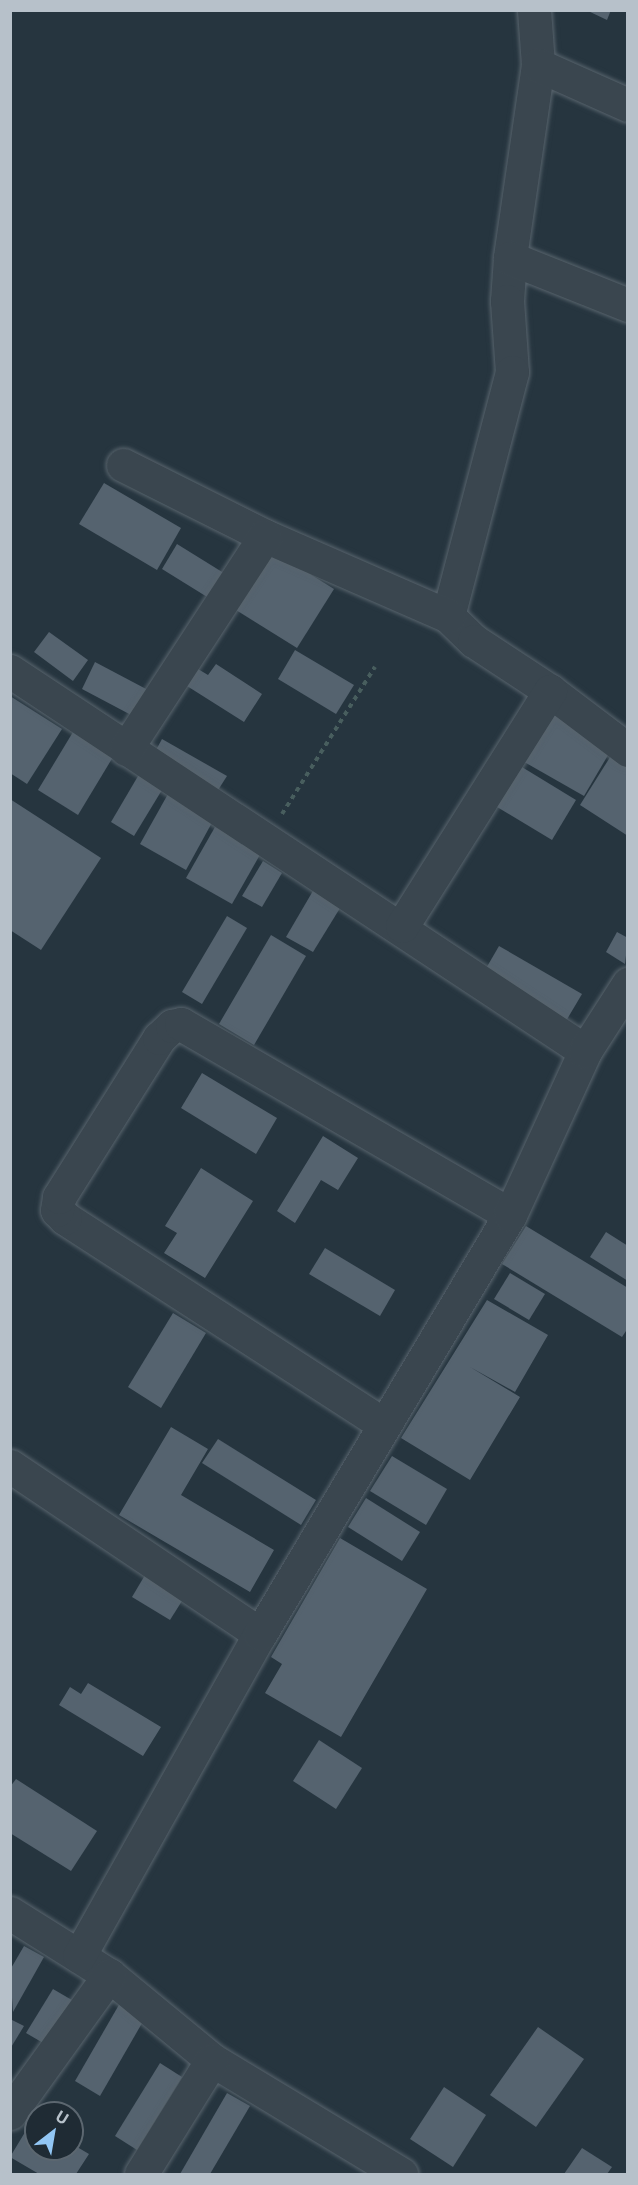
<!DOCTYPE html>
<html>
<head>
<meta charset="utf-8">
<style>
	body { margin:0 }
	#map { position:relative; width:638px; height:2185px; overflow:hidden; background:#26353f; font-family:"Noto Sans",sans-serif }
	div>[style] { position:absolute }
	.building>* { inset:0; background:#55636f }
	.path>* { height:4px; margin-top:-2px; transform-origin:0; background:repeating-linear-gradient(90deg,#485e5e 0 4.5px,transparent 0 9px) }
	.roads { filter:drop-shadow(0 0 2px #58646d) drop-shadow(0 0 2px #58646d) }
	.minor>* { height:33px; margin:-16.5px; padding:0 16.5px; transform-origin:16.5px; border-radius:16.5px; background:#3a464f }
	span { translate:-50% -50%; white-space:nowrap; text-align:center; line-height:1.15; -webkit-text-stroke:4.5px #1f2b34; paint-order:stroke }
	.frame { position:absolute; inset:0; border:12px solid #b7c1ca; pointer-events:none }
	.north { position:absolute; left:24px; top:2101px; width:60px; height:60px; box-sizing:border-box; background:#1f2b34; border:2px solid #5c6770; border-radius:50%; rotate:31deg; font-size:16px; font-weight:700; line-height:24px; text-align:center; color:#b7c1ca }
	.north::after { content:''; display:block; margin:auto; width:21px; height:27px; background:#92c6f4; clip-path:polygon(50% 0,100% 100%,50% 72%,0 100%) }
</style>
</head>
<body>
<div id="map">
	<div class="building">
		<i style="clip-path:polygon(586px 10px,611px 10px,607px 20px)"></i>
		<i style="clip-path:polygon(104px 483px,181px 528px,157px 570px,79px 524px)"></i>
		<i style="clip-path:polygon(177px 544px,227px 575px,212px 600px,162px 569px)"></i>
		<i style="clip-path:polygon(273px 551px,334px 589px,297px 648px,236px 610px)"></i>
		<i style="clip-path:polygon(49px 632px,88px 660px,73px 681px,34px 652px)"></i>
		<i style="clip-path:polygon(295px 650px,354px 685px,336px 714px,278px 679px)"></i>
		<i style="clip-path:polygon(95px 662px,148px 690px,133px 716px,82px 689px)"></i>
		<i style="clip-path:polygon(216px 664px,262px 694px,244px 722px,187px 686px,198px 669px,208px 675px)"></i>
		<i style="clip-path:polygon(10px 696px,62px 729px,27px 784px,10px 773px)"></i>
		<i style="clip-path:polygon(543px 704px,614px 745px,584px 796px,512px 755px)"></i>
		<i style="clip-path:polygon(73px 732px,113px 757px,78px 815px,38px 790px)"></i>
		<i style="clip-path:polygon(162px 739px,227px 776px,213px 798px,150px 761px)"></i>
		<i style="clip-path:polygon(612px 754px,628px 764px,628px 836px,580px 805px)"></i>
		<i style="clip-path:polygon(517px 764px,576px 800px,552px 840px,492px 804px)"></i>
		<i style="clip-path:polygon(141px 771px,165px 785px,134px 836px,111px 822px)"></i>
		<i style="clip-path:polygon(168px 794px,214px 819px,186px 870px,140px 844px)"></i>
		<i style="clip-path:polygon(10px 799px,101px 858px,41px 950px,10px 930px)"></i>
		<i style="clip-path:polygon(215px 827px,261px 853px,232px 904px,186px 878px)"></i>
		<i style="clip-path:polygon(263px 861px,282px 873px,262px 907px,242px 896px)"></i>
		<i style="clip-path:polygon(317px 884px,345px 900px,313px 952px,286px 937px)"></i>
		<i style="clip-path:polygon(227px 916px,247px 928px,202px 1004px,182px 992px)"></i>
		<i style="clip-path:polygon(617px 932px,628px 938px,625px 964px,606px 952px)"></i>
		<i style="clip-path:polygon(271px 935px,306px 956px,254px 1045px,219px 1024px)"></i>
		<i style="clip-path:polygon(499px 946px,582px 994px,563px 1026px,481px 977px)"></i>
		<i style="clip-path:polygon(202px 1073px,277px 1118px,256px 1154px,181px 1108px)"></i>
		<i style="clip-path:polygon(323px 1136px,358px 1158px,338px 1190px,321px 1180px,295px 1223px,277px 1211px)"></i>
		<i style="clip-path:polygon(201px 1168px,253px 1201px,205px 1278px,164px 1253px,177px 1233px,165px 1226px)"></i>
		<i style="clip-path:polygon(526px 1226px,628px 1288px,628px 1328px,622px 1337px,502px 1264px)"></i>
		<i style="clip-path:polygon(606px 1232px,628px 1246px,628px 1281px,590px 1257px)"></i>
		<i style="clip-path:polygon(325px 1248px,395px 1290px,380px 1316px,309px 1274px)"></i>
		<i style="clip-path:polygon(510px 1273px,545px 1294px,529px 1320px,494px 1299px)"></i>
		<i style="clip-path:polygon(487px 1300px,548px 1335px,515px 1392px,470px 1367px,520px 1397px,470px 1480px,401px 1438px)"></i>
		<i style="clip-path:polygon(173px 1313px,206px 1333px,161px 1408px,128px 1387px)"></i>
		<i style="clip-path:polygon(171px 1427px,208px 1449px,181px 1495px,274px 1550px,250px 1592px,119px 1515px)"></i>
		<i style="clip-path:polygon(218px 1439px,316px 1500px,301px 1525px,202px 1463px)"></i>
		<i style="clip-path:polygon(392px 1456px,447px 1489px,426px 1525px,370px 1491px)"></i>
		<i style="clip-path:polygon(366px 1498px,420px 1532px,402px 1561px,348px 1527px)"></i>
		<i style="clip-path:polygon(340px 1538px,427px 1589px,341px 1737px,265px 1693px,282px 1664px,271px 1657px)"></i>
		<i style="clip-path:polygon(148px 1570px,187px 1593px,170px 1620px,132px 1597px)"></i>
		<i style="clip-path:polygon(88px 1683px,161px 1727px,143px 1756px,59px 1705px,70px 1687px,81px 1694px)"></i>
		<i style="clip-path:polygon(319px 1740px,362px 1768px,336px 1809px,293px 1781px)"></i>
		<i style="clip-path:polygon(16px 1779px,97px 1831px,71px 1871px,10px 1833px,10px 1787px)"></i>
		<i style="clip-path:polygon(24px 1946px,44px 1957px,13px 2012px,10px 1970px)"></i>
		<i style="clip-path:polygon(53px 1989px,77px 2003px,50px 2047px,26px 2033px)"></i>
		<i style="clip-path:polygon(120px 2003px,145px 2018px,100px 2096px,75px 2081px)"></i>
		<i style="clip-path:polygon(10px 2019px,24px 2026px,10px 2049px)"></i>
		<i style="clip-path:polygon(538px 2027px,584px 2059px,536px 2127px,490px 2095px)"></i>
		<i style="clip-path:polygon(160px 2063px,182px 2077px,137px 2150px,115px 2136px)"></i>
		<i style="clip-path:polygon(444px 2087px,486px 2115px,453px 2167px,410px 2139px)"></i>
		<i style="clip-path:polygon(227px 2093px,250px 2106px,210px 2174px,180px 2174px)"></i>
		<i style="clip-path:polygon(33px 2119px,36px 2149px,72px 2149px,72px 2144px,89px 2154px,76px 2174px,39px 2174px,10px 2157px)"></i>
		<i style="clip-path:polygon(582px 2148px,612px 2167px,607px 2174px,564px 2174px)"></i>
	</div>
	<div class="path">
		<i style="left:282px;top:814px;width:174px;rotate:-57.7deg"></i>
	</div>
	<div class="roads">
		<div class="minor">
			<i style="left:534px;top:10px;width:55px;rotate:85.8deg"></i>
			<i style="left:538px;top:65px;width:195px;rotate:98.3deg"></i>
			<i style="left:510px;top:258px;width:43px;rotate:94deg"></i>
			<i style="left:507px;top:301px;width:71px;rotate:86deg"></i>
			<i style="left:512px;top:372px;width:252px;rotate:104.7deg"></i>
			<i style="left:448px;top:616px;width:36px;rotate:44deg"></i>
			<i style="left:474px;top:641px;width:91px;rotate:33.3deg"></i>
			<i style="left:550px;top:691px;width:98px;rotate:37.1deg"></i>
			<i style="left:538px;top:65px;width:98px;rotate:24deg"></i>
			<i style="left:510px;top:258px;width:127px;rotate:21.7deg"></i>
			<i style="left:123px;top:465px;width:159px;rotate:26.6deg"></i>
			<i style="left:265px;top:536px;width:200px;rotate:23.6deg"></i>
			<i style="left:10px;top:671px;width:689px;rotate:33.46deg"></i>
			<i style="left:126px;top:749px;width:254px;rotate:-56.9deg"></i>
			<i style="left:402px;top:926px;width:278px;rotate:-57.8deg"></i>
			<i style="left:383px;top:1424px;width:379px;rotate:-147.1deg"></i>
			<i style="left:65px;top:1218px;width:11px;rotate:-135deg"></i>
			<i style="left:57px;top:1210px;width:13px;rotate:-81deg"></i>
			<i style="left:59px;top:1197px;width:188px;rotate:-57.8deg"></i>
			<i style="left:159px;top:1038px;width:18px;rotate:-43deg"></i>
			<i style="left:172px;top:1026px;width:9px;rotate:-13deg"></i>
			<i style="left:181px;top:1024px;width:380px;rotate:30.1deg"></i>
			<i style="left:10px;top:1466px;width:301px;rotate:33.9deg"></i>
			<i style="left:10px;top:1913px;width:117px;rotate:32.1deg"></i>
			<i style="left:109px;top:1975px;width:134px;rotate:39.5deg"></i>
			<i style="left:212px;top:2060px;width:221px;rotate:31.1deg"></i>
			<i style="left:79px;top:1956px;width:369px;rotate:-60.7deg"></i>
			<i style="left:260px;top:1634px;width:488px;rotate:-59.2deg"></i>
			<i style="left:510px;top:1215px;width:180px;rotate:-65.4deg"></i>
			<i style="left:585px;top:1051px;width:80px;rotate:-57.3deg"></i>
			<i style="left:10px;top:2113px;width:170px;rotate:-54.3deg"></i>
			<i style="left:141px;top:2174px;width:134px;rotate:-58.1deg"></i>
		</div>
	</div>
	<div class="frame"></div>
	<div class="north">U</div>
</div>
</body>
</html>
